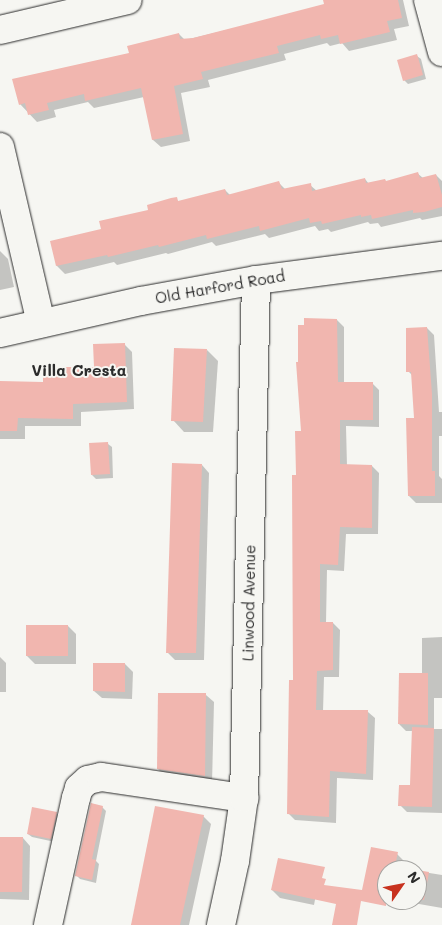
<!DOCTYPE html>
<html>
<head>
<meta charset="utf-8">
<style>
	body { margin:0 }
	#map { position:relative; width:442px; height:925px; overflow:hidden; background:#f6f6f2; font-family:Mali,sans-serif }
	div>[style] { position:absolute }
	.shadow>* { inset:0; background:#0003 }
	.building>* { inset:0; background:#f1b6af }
	.roads { filter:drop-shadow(0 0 1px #2b2b2b) drop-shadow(0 0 1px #2b2b2b) }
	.minor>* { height:28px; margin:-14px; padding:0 14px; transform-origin:14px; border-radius:14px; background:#f6f6f2 }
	span { translate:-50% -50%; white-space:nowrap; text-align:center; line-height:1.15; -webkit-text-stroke:4px #f6f6f2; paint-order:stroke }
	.street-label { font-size:15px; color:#2b2b2b }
	.neighbourhood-label { font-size:16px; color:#2b2b2b; font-weight:700 }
	.north { position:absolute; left:377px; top:860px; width:50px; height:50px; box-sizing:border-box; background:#f6f6f2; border:1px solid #a5a5a2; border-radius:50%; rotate:57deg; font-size:14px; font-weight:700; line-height:20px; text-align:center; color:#2b2b2b }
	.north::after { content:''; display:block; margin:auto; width:18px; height:22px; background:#c8321e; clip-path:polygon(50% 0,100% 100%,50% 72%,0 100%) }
</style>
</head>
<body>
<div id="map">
	<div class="shadow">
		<i style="clip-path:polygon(351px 0,403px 0,409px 26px,394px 29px,397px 40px,349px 51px,342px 43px,330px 46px,327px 43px,284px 54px,286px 60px,208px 80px,210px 87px,181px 93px,190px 141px,161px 147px,153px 140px,144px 97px,94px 108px,88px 102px,54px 110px,56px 117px,37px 122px,20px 104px,130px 54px,179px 34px,185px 40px)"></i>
		<i style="clip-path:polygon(417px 56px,421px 59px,426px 79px,408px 84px,404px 80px)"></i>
		<i style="clip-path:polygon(417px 173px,423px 178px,436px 175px,442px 181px,442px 216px,422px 220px,420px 218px,381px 227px,378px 223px,370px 224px,368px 222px,331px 232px,328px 229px,319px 231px,315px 226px,269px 238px,265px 234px,216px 246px,212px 242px,168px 254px,166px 253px,117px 265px,114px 262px,65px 274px,57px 266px,52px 242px,103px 230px,176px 199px,179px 202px,225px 190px,230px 195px,278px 182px,286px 190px,310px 185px,317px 191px,365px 179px,369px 184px,386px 182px)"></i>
		<i style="clip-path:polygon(0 251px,8px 259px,14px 287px,0 290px)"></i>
		<i style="clip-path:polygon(337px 320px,344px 327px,344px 383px,372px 383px,379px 390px,379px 427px,346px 426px,347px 466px,372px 466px,379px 473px,378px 534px,346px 534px,344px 571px,327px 570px,326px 623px,333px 623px,340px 630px,339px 677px,324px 677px,323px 712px,368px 712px,375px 718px,373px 780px,337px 778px,336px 823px,295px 820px,288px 813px,294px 681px,297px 476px,302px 432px)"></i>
		<i style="clip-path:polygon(427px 328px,434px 335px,439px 412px,442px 412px,442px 436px,439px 436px,439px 476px,442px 479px,442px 503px,416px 503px,409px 496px,415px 419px,413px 376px,408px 371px)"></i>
		<i style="clip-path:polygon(124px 344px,132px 352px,134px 409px,81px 412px,81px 426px,25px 426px,25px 439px,0 439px,0 382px,45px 383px,95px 368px)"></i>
		<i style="clip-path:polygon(207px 350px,218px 361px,213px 432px,184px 432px,173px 420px)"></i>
		<i style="clip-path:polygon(108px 444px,112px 447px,113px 478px,96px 479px,92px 475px)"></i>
		<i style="clip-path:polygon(202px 465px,209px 473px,204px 660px,175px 660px,167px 652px)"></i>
		<i style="clip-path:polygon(68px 626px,76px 634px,76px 664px,35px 664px,27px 656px)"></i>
		<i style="clip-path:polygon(442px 637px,442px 698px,434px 698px,434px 729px,442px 729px,442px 813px,407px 812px,400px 805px,411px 787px,413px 731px,406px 731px,399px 724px,422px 674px,422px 638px)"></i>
		<i style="clip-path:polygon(0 657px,6px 663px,6px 692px,0 692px)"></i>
		<i style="clip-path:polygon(125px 664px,133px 672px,132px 699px,102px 698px,94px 691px)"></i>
		<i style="clip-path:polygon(206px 695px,214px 702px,212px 784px,166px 777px,158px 769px)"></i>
		<i style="clip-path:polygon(102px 807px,106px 811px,96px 861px,99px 864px,96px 883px,80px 879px,76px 875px)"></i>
		<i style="clip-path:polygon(56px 813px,60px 817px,55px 842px,32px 837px,28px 834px)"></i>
		<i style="clip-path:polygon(203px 816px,211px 824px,189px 925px,131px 925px)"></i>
		<i style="clip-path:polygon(0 838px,23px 838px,30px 846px,29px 900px,0 899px)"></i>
		<i style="clip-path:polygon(397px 854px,404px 861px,402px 869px,410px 870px,387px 870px,387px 898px,370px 895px)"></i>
		<i style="clip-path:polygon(417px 871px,442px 875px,442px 908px,396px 900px,417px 900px)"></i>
		<i style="clip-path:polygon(320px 874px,314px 905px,280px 898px,272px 890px)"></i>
	</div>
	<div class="building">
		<i style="clip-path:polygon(323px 0,398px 0,402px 18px,387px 21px,390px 32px,340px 44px,338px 35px,321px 39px,320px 35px,277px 46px,279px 53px,201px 72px,203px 79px,174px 86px,183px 134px,152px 140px,141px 88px,85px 101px,84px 94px,47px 103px,49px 110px,28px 115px,25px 103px,19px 105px,12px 79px,129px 53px,127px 46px,179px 33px,180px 39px,193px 38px,324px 4px)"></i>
		<i style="clip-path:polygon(417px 54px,423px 75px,403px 81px,397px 60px)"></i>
		<i style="clip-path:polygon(418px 172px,420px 178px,436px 174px,442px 195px,442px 207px,424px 212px,413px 213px,413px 210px,372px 219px,371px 215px,361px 217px,361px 215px,322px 224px,321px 221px,310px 223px,309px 218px,260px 231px,259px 226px,207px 239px,206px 235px,159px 247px,158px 245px,108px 257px,107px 255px,56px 266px,50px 241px,101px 229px,99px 221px,148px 210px,147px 205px,171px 198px,177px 197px,178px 201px,225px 189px,227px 195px,279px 181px,282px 189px,311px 183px,312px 191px,365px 178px,366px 183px,385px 179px,386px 181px)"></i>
		<i style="clip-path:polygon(304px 318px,337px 319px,338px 382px,373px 382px,373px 420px,340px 420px,340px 464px,372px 465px,372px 528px,340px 527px,338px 565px,320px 564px,320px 622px,333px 622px,333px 670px,317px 671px,316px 710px,368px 710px,366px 774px,330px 771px,329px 817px,287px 814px,289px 680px,293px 680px,292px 475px,296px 475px,295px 431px,301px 431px,296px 362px,298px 362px,298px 325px,304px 325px)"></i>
		<i style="clip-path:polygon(427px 327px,432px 394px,432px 471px,435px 471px,435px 496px,408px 496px,406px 418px,414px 418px,411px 372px,406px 372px,406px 328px)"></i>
		<i style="clip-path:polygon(125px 343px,127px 402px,73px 404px,73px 419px,18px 418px,17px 431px,0 431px,0 381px,43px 382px,43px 367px,94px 367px,93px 344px)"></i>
		<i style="clip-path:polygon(174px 348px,207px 349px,203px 422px,171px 421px)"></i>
		<i style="clip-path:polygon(108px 442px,110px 474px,91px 475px,89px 443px)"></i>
		<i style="clip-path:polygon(172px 463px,202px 464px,196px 653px,166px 653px)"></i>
		<i style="clip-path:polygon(26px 625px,68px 625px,68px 656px,26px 656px)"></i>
		<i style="clip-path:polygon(93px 663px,125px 663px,125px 692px,93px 691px)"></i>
		<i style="clip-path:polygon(399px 673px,428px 673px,428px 725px,398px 724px)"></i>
		<i style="clip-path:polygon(158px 693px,206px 693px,205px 776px,157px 769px)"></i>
		<i style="clip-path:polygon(412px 727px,434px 728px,432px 807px,398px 806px,399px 785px,410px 785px)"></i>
		<i style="clip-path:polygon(91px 803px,103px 806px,92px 859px,96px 860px,92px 880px,75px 876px)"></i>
		<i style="clip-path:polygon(155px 806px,204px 815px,180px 925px,131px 925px)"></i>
		<i style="clip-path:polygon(32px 807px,57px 812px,51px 839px,27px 834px)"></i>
		<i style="clip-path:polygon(0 837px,23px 837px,22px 892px,0 892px)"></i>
		<i style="clip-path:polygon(371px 847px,398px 852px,395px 866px,416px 870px,387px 870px,386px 906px,361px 901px,357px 925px,332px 925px,336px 904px,271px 890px,278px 858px,325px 867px,322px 878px,326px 879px,324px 885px,362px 890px)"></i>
		<i style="clip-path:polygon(417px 870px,429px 872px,424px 900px,417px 899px)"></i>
	</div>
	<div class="roads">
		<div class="minor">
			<i style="left:428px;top:0;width:54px;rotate:74.9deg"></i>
			<i style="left:0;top:30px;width:131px;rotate:-13.2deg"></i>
			<i style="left:0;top:147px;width:181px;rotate:76.9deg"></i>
			<i style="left:0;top:333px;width:145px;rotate:-12.8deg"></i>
			<i style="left:141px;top:301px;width:117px;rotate:-10.3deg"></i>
			<i style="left:256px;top:280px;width:188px;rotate:-7.4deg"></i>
			<i style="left:48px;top:925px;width:130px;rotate:-77.6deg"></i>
			<i style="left:76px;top:798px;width:10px;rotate:-73deg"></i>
			<i style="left:79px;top:788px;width:12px;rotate:-42deg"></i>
			<i style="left:88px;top:780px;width:13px;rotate:-13deg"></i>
			<i style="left:101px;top:777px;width:145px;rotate:8.4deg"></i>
			<i style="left:221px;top:925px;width:66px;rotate:-77.7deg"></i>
			<i style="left:235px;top:861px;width:64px;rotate:-81.9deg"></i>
			<i style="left:244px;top:798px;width:518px;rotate:-88.67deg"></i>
		</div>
	</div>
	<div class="street-label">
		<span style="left:220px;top:287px;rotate:-10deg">Old Harford Road</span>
		<span style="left:249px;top:603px;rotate:-89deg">Linwood Avenue</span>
	</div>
	<div class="neighbourhood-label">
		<span style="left:79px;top:370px">Villa Cresta</span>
	</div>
	<div class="north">N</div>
</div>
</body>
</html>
